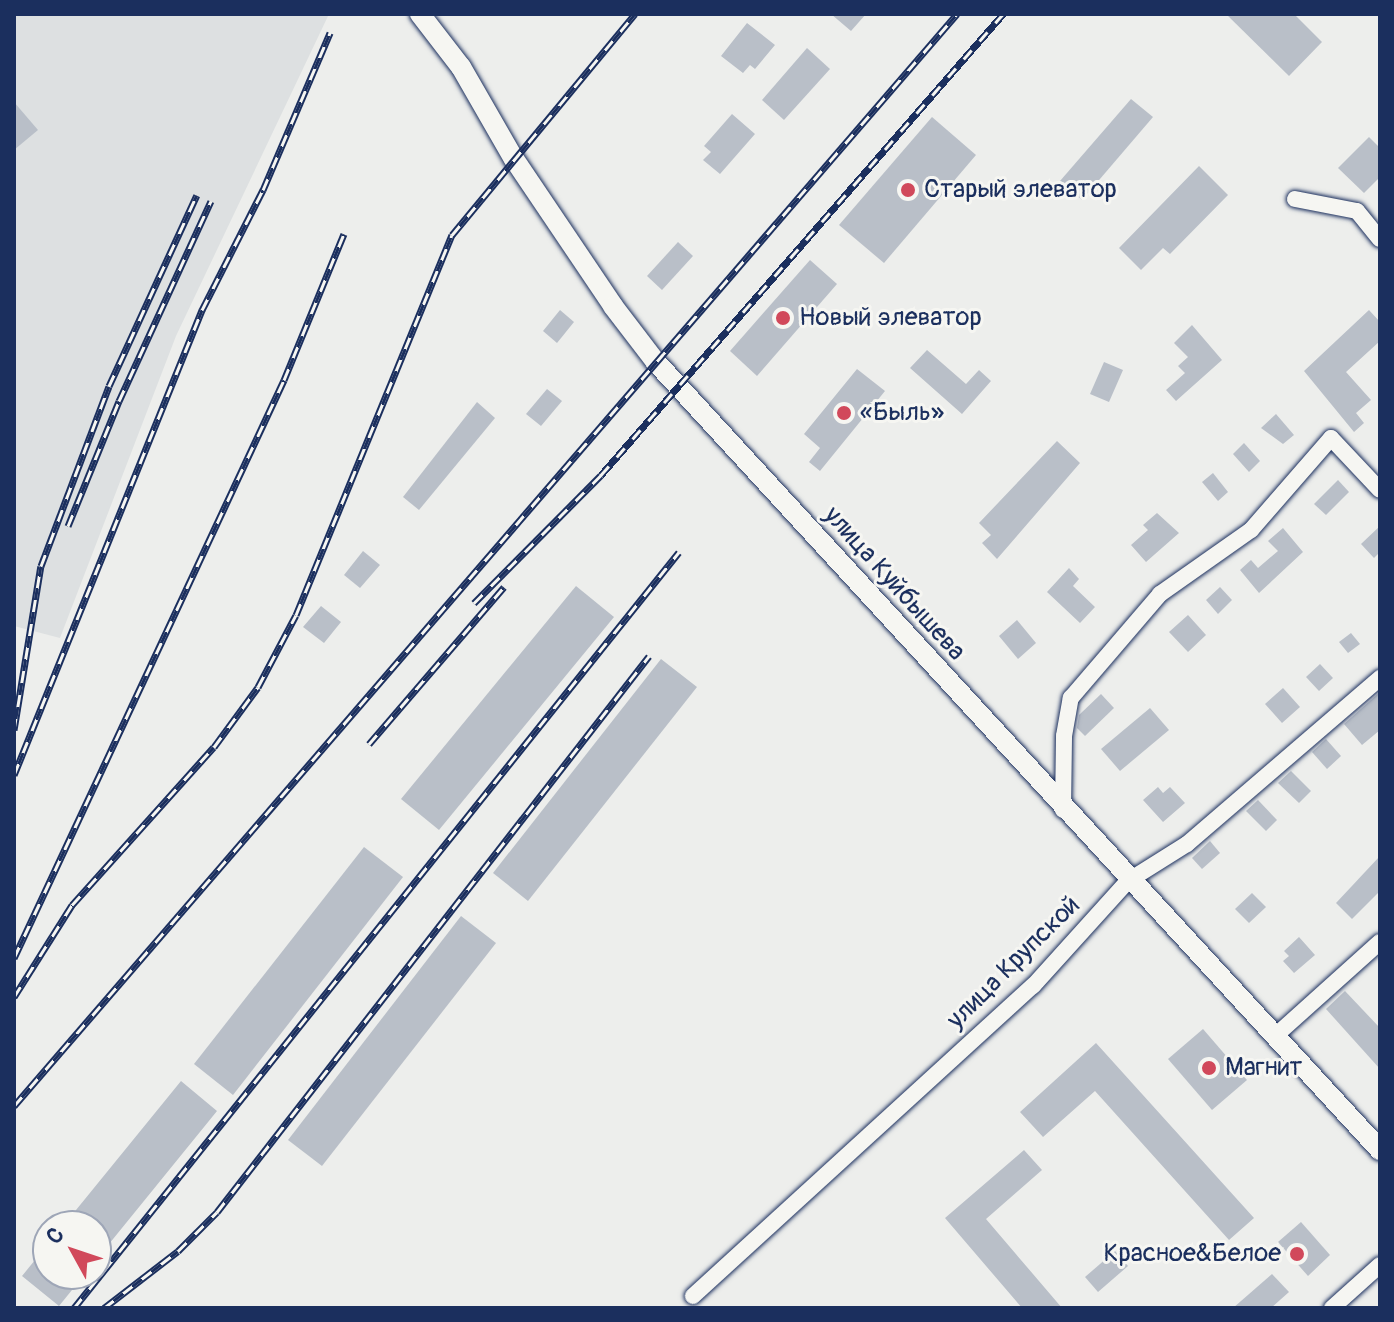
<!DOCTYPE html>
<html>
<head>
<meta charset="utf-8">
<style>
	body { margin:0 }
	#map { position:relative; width:1394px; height:1322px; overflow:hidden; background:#edeeec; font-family:Pangolin,sans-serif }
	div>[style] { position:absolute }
	.built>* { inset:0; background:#dde0e1 }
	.building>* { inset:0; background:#b9bfc8 }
	.roads { filter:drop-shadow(0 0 2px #1b2f5e) drop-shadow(0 0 2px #1b2f5e) }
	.minor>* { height:16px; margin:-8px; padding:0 8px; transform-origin:8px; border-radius:8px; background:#f6f6f2 }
	.tertiary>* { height:20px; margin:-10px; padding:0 10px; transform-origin:10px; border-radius:10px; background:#f6f6f2 }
	.rail>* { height:7px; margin-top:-3.5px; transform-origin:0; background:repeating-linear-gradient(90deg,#f6f6f2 0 12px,#1b2f5e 0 24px); box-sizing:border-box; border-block:2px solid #1b2f5e }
	.dots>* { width:22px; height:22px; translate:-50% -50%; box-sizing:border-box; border:4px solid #f6f6f2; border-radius:50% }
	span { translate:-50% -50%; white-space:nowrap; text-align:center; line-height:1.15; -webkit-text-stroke:6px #f6f6f2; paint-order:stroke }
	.poi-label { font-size:26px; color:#1b2f5e }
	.left { translate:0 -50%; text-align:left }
	.right { translate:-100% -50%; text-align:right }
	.street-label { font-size:26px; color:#1b2f5e }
	.frame { position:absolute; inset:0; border:16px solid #1b2f5e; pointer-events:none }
	.north { position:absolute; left:32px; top:1210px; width:80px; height:80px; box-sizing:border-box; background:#f6f6f2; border:2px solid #9ea6b7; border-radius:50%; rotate:310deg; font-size:22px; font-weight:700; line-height:32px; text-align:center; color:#1b2f5e }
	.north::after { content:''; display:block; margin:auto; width:28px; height:36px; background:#d1495b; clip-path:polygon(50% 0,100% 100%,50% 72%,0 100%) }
</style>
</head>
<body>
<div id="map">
	<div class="built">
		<i style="clip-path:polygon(14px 14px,329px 14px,176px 336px,60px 638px,14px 626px)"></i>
	</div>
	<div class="building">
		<i style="clip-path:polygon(831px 14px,866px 14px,851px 31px)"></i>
		<i style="clip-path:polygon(1226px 14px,1294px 14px,1322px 42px,1289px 76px)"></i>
		<i style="clip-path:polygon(747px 23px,775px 45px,755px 69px,750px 65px,743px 73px,721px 56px)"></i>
		<i style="clip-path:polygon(807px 48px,830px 69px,784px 120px,762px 100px)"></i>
		<i style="clip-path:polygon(1131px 99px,1153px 117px,1082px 200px,1060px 181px)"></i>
		<i style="clip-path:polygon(14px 102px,38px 130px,14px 150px)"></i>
		<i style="clip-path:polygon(732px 114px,755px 134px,720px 174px,703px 160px,711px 152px,704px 146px)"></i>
		<i style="clip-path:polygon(932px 117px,976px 155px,884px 263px,839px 225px)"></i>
		<i style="clip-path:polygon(1369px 137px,1380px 148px,1380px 177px,1364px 193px,1338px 168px)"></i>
		<i style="clip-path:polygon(1199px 166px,1228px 195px,1170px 254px,1163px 248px,1141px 270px,1119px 248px)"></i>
		<i style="clip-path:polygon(678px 242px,693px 256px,662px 290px,647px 276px)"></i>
		<i style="clip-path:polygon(810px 260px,837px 284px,757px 376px,730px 351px)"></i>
		<i style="clip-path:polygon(560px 310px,574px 322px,557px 343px,543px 331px)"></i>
		<i style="clip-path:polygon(1369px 310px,1380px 322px,1380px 341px,1346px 372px,1371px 400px,1356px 413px,1364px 423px,1354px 432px,1304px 371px)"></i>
		<i style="clip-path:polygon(1192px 325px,1222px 360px,1176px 401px,1166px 390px,1185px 373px,1178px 366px,1188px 357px,1174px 343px)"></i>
		<i style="clip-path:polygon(927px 350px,966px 384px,979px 370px,991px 381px,962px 414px,910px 368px)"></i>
		<i style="clip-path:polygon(1104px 362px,1123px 370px,1109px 402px,1090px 394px)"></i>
		<i style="clip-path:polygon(857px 369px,885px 391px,820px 471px,809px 462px,820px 448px,804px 434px)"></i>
		<i style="clip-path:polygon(547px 389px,562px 401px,541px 426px,526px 414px)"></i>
		<i style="clip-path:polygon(477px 402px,495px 418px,419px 510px,403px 497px)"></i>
		<i style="clip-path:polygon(1276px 414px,1294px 435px,1283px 444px,1261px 428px)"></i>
		<i style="clip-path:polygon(1057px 441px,1080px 463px,997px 559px,982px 543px,991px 535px,979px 523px)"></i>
		<i style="clip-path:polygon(1244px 443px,1260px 461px,1249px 472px,1233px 454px)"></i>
		<i style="clip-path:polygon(1213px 473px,1228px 492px,1218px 501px,1202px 482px)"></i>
		<i style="clip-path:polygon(1338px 480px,1349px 492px,1326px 515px,1314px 504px)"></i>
		<i style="clip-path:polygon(1157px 513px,1179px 533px,1146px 562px,1131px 545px,1148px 530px,1143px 525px)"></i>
		<i style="clip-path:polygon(1380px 526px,1380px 552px,1374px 558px,1361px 544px)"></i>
		<i style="clip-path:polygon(1283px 528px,1303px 552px,1259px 593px,1240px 570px,1251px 560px,1258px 568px,1278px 551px,1268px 541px)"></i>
		<i style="clip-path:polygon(363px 551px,380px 565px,360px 588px,344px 575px)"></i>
		<i style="clip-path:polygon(1069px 568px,1079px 579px,1073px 586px,1095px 607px,1080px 623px,1047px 592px)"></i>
		<i style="clip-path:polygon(576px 586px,614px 617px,439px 830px,401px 799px)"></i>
		<i style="clip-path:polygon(1220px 587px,1232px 600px,1218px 614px,1206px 600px)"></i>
		<i style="clip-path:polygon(321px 606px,341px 622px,324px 643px,303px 627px)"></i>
		<i style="clip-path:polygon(1188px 615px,1206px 635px,1188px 652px,1169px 632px)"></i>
		<i style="clip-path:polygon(1017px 620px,1036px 643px,1018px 659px,999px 636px)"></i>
		<i style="clip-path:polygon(1351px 633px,1360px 644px,1348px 653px,1339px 642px)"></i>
		<i style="clip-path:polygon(661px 659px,697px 687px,528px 901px,493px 873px)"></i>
		<i style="clip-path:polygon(1320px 664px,1333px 678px,1319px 691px,1306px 677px)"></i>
		<i style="clip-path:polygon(1283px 688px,1300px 707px,1282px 723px,1265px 704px)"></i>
		<i style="clip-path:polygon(1380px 692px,1380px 730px,1362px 745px,1344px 724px)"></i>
		<i style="clip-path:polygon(1101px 694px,1114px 708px,1085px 736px,1077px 728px,1079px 715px)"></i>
		<i style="clip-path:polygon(1150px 708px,1169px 730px,1120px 771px,1101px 749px)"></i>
		<i style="clip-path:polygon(1326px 739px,1341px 756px,1327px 769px,1312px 752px)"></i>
		<i style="clip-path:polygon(1291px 771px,1311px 791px,1299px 803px,1278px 783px)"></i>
		<i style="clip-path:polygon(1158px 787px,1163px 793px,1170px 787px,1185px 803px,1163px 822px,1143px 800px)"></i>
		<i style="clip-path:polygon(1258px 800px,1277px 820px,1266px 831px,1246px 811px)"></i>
		<i style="clip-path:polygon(1210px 841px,1220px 853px,1202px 869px,1192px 858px)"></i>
		<i style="clip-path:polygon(364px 847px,403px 877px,233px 1095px,194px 1064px)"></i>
		<i style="clip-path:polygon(1380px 856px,1380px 891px,1352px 919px,1336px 903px)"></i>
		<i style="clip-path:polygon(1252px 893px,1266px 907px,1249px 923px,1235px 909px)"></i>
		<i style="clip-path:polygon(461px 916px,496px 943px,322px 1166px,288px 1140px)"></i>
		<i style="clip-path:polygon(1299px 937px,1315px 955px,1294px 973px,1283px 961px,1289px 956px,1284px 951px)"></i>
		<i style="clip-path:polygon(1345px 991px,1380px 1028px,1380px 1069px,1326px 1009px)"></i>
		<i style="clip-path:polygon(1203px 1029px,1247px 1080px,1212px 1110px,1168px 1059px)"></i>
		<i style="clip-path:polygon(1096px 1043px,1254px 1218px,1229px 1240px,1095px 1091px,1043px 1137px,1020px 1112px)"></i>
		<i style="clip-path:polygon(181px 1081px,217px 1111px,96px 1260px,96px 1226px,63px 1226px)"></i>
		<i style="clip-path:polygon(1024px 1150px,1042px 1170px,986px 1219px,1062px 1308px,1022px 1308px,945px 1218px)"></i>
		<i style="clip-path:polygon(1301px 1222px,1330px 1255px,1308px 1276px,1278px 1242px)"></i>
		<i style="clip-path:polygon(48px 1244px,48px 1274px,85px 1274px,59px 1306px,22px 1276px)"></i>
		<i style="clip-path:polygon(1115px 1251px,1128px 1266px,1098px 1292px,1085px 1277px)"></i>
		<i style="clip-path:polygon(1272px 1274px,1289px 1292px,1271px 1308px,1233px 1308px)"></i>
	</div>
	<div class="roads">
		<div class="minor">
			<i style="left:1295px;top:199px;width:63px;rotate:11deg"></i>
			<i style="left:1357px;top:211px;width:36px;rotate:51deg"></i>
			<i style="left:1063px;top:810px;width:74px;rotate:-89.2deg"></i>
			<i style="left:1064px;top:736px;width:39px;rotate:-80deg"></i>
			<i style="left:1071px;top:698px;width:137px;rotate:-49.4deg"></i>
			<i style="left:1160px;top:594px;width:111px;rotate:-35.1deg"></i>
			<i style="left:1251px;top:530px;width:122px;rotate:-49deg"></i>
			<i style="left:1331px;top:438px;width:71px;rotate:46.7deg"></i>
			<i style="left:1274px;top:1037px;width:142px;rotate:-41.9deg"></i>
			<i style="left:693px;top:1296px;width:460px;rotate:-42.4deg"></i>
			<i style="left:1033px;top:986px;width:142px;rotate:-47.9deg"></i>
			<i style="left:1128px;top:881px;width:70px;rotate:-32.1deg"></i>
			<i style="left:1187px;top:844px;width:255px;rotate:-40.7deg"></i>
			<i style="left:1332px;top:1308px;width:64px;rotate:-41.9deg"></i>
		</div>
		<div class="tertiary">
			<i style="left:420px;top:14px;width:67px;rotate:52.3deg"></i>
			<i style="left:461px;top:67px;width:106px;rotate:60.1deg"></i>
			<i style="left:514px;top:159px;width:177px;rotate:56deg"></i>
			<i style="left:613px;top:306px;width:69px;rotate:52.6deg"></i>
			<i style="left:655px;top:361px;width:1072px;rotate:47.42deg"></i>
		</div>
	</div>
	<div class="rail">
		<i style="left:68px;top:526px;width:135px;rotate:-67.8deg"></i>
		<i style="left:119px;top:401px;width:220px;rotate:-65.3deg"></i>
		<i style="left:474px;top:603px;width:180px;rotate:-45.2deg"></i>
		<i style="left:601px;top:475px;width:612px;rotate:-48.91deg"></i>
		<i style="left:14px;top:730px;width:166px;rotate:-80.7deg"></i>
		<i style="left:41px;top:566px;width:192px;rotate:-69.3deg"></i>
		<i style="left:109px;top:386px;width:210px;rotate:-65.3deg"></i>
		<i style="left:369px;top:744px;width:207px;rotate:-49.3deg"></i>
		<i style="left:14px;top:775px;width:502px;rotate:-67.99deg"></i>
		<i style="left:202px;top:310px;width:135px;rotate:-63.1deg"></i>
		<i style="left:263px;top:190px;width:171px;rotate:-66.9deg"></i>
		<i style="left:14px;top:958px;width:638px;rotate:-64.96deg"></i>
		<i style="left:284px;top:380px;width:158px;rotate:-67.7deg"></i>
		<i style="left:14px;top:997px;width:109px;rotate:-57.8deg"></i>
		<i style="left:72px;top:905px;width:212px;rotate:-48.1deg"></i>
		<i style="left:214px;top:747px;width:74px;rotate:-53.7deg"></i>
		<i style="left:258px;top:687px;width:81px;rotate:-62.2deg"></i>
		<i style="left:296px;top:615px;width:411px;rotate:-67.7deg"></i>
		<i style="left:452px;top:235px;width:287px;rotate:-50.4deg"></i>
		<i style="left:14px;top:1106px;width:1443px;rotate:-49.19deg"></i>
		<i style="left:74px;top:1308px;width:968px;rotate:-51.33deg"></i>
		<i style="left:104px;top:1308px;width:93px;rotate:-37.6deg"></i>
		<i style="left:178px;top:1251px;width:55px;rotate:-45deg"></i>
		<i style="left:217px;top:1212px;width:704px;rotate:-52.15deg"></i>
	</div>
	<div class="dots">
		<i style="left:908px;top:190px;background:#d1495b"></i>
		<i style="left:783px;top:318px;background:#d1495b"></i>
		<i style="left:844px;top:413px;background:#d1495b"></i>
		<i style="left:1209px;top:1068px;background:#d1495b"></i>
		<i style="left:1297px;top:1254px;background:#d1495b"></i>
	</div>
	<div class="poi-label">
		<span class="left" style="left:924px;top:190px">Старый элеватор</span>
		<span class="left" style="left:799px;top:318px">Новый элеватор</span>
		<span class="left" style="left:860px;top:413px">«Быль»</span>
		<span class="left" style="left:1225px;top:1068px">Магнит</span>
		<span class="right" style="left:1281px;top:1254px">Красное&amp;Белое</span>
	</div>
	<div class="street-label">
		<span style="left:894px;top:584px;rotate:48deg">улица Куйбышева</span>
		<span style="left:1014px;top:963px;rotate:-45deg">улица Крупской</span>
	</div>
	<div class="frame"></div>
	<div class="north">С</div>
</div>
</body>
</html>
